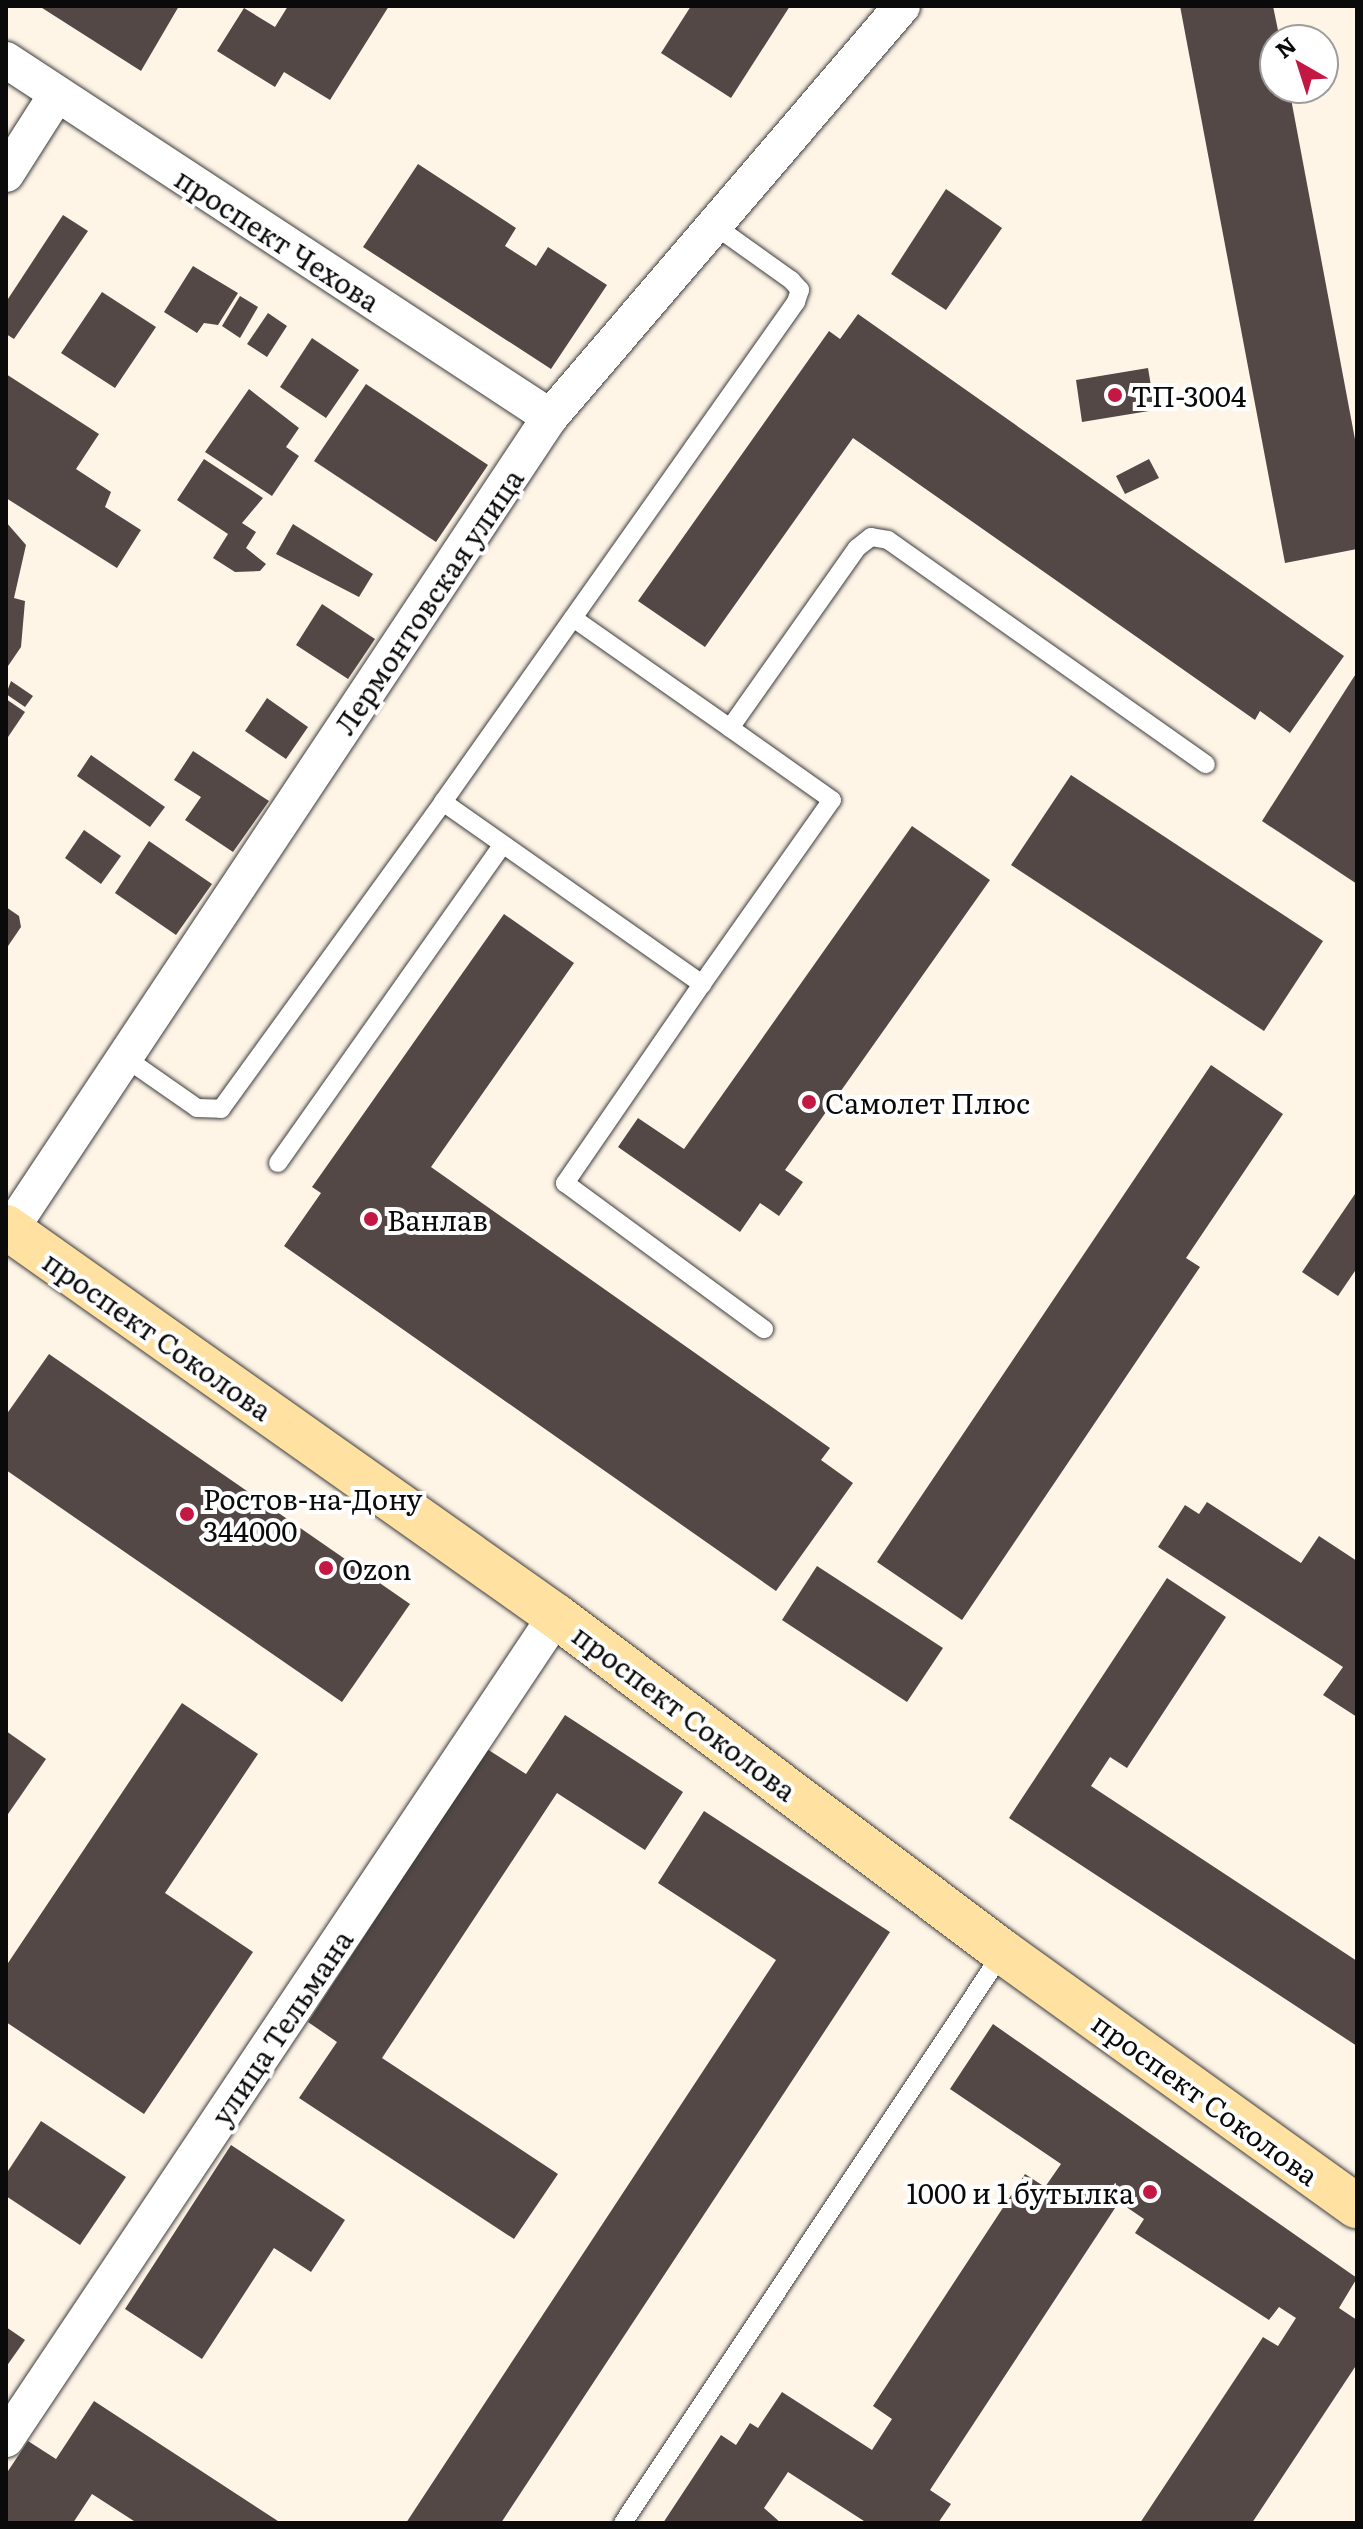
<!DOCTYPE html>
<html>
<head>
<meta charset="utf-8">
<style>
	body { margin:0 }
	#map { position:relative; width:1363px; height:2529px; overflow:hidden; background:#fff5e7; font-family:Literata,serif }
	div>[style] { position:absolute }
	.building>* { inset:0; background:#534846 }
	.roads { filter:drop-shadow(0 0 2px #3d3d3d) drop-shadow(0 0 2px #3d3d3d) }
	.service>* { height:18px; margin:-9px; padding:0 9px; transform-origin:9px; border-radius:9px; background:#fff }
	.minor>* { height:36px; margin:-18px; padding:0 18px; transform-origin:18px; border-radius:18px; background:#fff }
	.secondary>* { height:44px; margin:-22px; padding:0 22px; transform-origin:22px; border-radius:22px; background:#ffe1a2 }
	.dots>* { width:22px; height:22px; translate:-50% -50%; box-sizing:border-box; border:4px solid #fff; border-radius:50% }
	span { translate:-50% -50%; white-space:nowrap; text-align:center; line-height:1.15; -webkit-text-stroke:8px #fff; paint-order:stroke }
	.street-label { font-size:28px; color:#0a0a0a }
	.poi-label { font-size:28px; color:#0a0a0a }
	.left { translate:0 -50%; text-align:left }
	.right { translate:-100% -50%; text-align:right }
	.frame { position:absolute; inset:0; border:8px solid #0a0a0a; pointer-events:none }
	.north { position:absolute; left:1259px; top:24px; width:80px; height:80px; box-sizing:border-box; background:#fff; border:2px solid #9d9d9d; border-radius:50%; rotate:321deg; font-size:22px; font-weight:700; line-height:32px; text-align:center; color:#0a0a0a }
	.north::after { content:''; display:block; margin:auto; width:28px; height:36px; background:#c41844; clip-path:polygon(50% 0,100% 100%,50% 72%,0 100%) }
</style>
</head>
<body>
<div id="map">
	<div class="building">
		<i style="clip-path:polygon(39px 6px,179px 6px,141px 71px)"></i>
		<i style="clip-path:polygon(288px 6px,389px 6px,330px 100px,284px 72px,275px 87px,217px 51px,244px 8px,275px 27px)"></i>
		<i style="clip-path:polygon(691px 6px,790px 6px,731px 98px,661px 53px)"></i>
		<i style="clip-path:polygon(1180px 6px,1273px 6px,1280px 40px,1275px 88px,1289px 88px,1357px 450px,1357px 549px,1285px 563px)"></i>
		<i style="clip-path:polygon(418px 164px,516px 228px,505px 246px,536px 266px,548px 247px,607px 285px,551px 369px,363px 247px)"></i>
		<i style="clip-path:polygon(946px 189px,1002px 228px,946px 310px,891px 274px)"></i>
		<i style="clip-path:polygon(63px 215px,88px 231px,14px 339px,6px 334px,6px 302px)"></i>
		<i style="clip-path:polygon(193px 266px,238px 293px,218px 325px,204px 323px,197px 333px,164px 312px)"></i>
		<i style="clip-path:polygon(102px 292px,156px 327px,115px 388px,61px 353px)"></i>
		<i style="clip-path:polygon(240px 296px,258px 307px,240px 338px,222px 326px)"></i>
		<i style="clip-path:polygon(268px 313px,287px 326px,267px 357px,247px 344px)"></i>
		<i style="clip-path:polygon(858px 314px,1344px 656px,1290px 733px,1260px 711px,1255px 720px,853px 438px,705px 647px,638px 601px,829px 331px,840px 339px)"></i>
		<i style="clip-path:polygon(312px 338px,359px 370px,326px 418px,280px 387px)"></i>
		<i style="clip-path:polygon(1148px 368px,1155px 410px,1082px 422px,1076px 380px)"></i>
		<i style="clip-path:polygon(6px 374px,99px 434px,76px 469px,111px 492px,105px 507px,141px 530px,117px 568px,6px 498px)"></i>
		<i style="clip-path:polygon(366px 384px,488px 465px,436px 542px,314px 461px)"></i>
		<i style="clip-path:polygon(249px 389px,299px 428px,286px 447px,299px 456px,272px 496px,205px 452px)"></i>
		<i style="clip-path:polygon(204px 459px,263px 498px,242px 523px,256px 532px,246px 548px,266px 564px,260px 571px,235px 572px,213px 558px,228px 534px,177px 500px)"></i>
		<i style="clip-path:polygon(1149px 459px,1159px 478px,1125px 494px,1116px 476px)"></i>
		<i style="clip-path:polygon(6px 522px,26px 545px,14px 598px,25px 601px,21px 647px,6px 669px)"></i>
		<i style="clip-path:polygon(293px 524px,373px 574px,359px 597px,276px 554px)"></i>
		<i style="clip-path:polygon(322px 604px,375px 639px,348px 679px,296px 645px)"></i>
		<i style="clip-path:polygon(1357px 672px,1357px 884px,1262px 821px)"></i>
		<i style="clip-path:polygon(11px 681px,33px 696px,25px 707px,6px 694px)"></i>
		<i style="clip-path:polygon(267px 698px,308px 727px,286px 759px,245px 731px)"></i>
		<i style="clip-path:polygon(6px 699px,25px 712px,6px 740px)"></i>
		<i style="clip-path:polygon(193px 751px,269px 801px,233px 852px,185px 820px,201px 797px,174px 780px)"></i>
		<i style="clip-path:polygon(91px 755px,165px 807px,150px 827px,77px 776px)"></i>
		<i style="clip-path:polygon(1071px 775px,1323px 941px,1264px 1031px,1011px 865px)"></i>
		<i style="clip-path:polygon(912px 826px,990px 880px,785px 1170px,803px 1182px,779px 1216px,760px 1203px,740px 1232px,618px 1147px,638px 1118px,684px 1149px)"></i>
		<i style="clip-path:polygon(84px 830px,121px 856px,101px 884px,65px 858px)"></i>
		<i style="clip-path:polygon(149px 841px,212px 884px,176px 935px,115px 893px)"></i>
		<i style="clip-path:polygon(6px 907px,19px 916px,21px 927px,6px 949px)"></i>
		<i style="clip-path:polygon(504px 914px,574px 963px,431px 1167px,830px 1448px,821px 1460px,853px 1483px,776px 1591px,284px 1246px,321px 1193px,312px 1187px)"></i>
		<i style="clip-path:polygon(1211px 1065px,1283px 1114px,1186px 1258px,1200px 1267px,962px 1620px,877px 1562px)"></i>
		<i style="clip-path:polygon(1357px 1191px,1357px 1268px,1338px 1296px,1302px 1272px)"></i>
		<i style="clip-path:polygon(49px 1354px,410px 1604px,342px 1702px,6px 1470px,6px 1415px)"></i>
		<i style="clip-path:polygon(1207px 1502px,1301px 1563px,1319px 1536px,1357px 1561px,1357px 1717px,1323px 1695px,1343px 1667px,1158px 1547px,1185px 1505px,1199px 1514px)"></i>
		<i style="clip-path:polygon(817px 1566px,943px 1648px,907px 1702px,782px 1620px)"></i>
		<i style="clip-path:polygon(1167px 1578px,1226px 1617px,1127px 1768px,1110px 1757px,1091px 1786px,1357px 1961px,1357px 2046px,1009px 1818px)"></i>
		<i style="clip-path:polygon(182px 1703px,258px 1754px,165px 1893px,253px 1952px,144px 2114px,6px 2022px,6px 1966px)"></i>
		<i style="clip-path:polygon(565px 1715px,683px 1792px,645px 1850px,557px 1793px,382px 2058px,558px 2174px,514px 2239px,299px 2098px,337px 2042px,308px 2022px,487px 1749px,526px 1774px)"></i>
		<i style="clip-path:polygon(6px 1731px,46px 1759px,6px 1817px)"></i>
		<i style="clip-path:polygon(704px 1811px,890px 1932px,501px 2523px,406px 2523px,776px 1960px,658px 1883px)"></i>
		<i style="clip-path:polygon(993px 2024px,1357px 2278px,1339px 2308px,1357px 2320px,1357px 2364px,1252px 2523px,1140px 2523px,1263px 2337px,1278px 2346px,1296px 2318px,1279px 2307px,1269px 2320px,1135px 2233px,1144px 2219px,1119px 2202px,930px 2490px,951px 2504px,938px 2523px,867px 2523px,788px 2472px,764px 2508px,781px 2523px,663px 2523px,721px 2435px,736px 2445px,750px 2423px,758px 2428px,782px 2392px,872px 2450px,892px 2419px,873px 2406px,1025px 2174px,1045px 2187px,1061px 2164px,950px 2089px)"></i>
		<i style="clip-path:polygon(41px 2121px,126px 2177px,80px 2245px,6px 2196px,6px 2174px)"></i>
		<i style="clip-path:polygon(231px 2145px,345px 2220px,311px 2272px,274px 2248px,202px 2359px,125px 2309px)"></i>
		<i style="clip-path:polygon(6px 2327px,25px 2340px,6px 2367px)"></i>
		<i style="clip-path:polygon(94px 2401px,281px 2523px,137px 2523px,92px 2494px,73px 2523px,6px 2523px,6px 2474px,28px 2441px,56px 2459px)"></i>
	</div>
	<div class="roads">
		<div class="service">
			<i style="left:573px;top:618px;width:192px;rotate:35deg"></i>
			<i style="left:443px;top:802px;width:612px;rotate:-54.78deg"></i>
			<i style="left:796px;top:302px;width:13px;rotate:-72deg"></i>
			<i style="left:800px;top:290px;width:13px;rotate:-132deg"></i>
			<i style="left:791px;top:280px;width:95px;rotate:-144.5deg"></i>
			<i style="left:702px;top:984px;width:225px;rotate:-54.8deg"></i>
			<i style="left:832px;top:800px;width:125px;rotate:-144.8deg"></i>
			<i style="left:730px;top:728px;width:220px;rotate:-54.8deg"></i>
			<i style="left:857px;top:548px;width:18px;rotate:-38deg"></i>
			<i style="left:871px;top:537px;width:17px;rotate:10deg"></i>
			<i style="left:888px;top:540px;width:389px;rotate:35.2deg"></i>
			<i style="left:124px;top:1057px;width:89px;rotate:34.9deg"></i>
			<i style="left:197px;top:1108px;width:24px;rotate:2deg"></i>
			<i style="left:221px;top:1109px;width:379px;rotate:-54.1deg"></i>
			<i style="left:443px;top:802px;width:317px;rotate:35.1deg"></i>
			<i style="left:702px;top:984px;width:242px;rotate:124.5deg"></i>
			<i style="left:565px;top:1183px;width:247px;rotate:36.3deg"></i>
			<i style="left:278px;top:1163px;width:390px;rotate:-54.8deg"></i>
			<i style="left:623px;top:2523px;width:686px;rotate:-56.36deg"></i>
		</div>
		<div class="minor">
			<i style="left:6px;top:60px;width:651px;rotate:33.27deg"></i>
			<i style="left:6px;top:174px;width:95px;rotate:-57.5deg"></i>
			<i style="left:6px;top:1236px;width:983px;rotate:-56.41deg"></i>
			<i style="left:550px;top:417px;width:541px;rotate:-49.42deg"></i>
			<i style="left:6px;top:2439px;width:990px;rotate:-56.25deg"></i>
		</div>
		<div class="secondary">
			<i style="left:6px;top:1227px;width:674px;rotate:35.27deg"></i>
			<i style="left:556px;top:1616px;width:559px;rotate:36.93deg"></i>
			<i style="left:1003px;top:1952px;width:436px;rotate:35.7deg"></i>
		</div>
	</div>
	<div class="dots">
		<i style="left:1115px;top:395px;background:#c41844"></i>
		<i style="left:809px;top:1102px;background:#c41844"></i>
		<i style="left:371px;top:1219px;background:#c41844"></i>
		<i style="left:187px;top:1514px;background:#c41844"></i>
		<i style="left:326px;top:1568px;background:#c41844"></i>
		<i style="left:1150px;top:2192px;background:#c41844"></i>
	</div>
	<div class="street-label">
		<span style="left:278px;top:239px;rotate:33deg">проспект Чехова</span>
		<span style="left:428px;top:601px;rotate:-56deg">Лермонтовская улица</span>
		<span style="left:158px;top:1335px;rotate:35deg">проспект Соколова</span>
		<span style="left:685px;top:1712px;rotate:37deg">проспект Соколова</span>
		<span style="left:281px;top:2027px;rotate:-56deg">улица Тельмана</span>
		<span style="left:1206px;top:2098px;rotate:36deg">проспект Соколова</span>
	</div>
	<div class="poi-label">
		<span class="left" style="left:1131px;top:395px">ТП-3004</span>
		<span class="left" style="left:825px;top:1102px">Самолет Плюс</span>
		<span class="left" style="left:387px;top:1219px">Ванлав</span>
		<span class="left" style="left:203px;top:1514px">Ростов-на-Дону<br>344000</span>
		<span class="left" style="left:342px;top:1568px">Ozon</span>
		<span class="right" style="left:1134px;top:2192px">1000 и 1 бутылка</span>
	</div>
	<div class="frame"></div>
	<div class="north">N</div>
</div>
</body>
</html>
